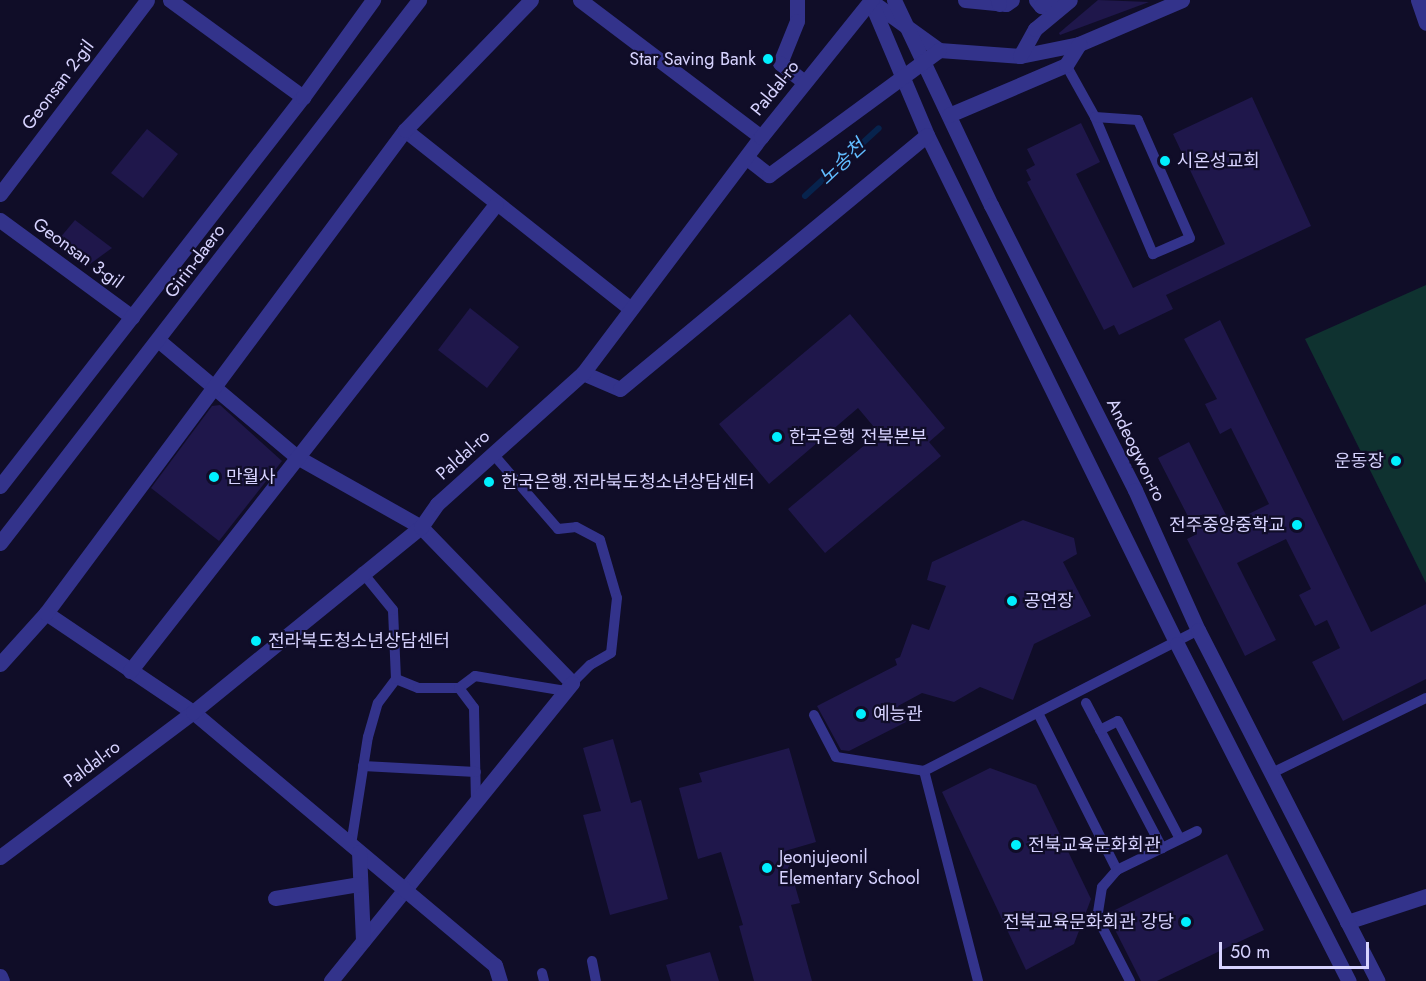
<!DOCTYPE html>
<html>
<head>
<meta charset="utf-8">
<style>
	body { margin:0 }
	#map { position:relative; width:1426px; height:981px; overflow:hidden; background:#100d28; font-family:Jost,"Noto Sans KR",sans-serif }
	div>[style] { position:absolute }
	.green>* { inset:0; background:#0f3230 }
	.stream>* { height:6px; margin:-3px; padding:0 3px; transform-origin:3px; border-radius:3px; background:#07234d }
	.building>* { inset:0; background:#1f174b }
	.service>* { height:10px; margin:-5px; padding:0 5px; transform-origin:5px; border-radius:5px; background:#33338b }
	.minor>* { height:15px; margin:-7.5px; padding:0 7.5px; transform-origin:7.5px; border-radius:7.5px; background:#33338b }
	.tertiary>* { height:15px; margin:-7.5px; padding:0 7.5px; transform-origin:7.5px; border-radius:7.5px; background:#33338b }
	.dots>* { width:16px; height:16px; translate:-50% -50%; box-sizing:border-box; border:3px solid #100d28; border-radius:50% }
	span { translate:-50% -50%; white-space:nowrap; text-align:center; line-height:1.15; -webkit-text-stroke:4.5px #100d28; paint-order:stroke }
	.poi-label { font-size:18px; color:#d7d3ff }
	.right { translate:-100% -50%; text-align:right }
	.left { translate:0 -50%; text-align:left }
	.street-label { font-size:18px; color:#d7d3ff }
	.water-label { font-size:20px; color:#61bcff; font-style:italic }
	.scale { position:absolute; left:1219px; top:942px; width:150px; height:27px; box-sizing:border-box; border:3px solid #d7d3ff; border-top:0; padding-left:8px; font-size:18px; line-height:21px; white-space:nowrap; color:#d7d3ff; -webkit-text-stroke:4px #100d28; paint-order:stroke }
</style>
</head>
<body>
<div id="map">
	<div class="green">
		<i style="clip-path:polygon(1426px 285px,1426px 583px,1305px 339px)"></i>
	</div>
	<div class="stream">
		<i style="left:805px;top:196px;width:100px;rotate:-42.6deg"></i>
	</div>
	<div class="building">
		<i style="clip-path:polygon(1098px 0,1149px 2px,1060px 35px,1059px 33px)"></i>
		<i style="clip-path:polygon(1252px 97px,1311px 226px,1166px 295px,1173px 309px,1119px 335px,1114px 325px,1104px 330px,1027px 182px,1031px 180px,1026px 170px,1035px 165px,1027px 149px,1081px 123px,1100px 162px,1076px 174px,1133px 288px,1225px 244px,1173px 134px)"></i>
		<i style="clip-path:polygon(147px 129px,178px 154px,143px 198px,111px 173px)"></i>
		<i style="clip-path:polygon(75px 220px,112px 248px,90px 264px,74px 260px,54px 245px)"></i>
		<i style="clip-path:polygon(470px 308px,519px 347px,487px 388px,438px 350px)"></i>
		<i style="clip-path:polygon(850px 314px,945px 428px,929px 442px,941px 456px,825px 553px,788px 509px,879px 433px,858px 408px,769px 484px,719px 424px)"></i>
		<i style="clip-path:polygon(1220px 320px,1371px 632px,1426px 604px,1426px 679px,1343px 721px,1312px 662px,1340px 648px,1327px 620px,1315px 626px,1299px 595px,1311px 589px,1286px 539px,1237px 563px,1276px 640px,1245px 656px,1187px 539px,1197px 534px,1158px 458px,1189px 442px,1230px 523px,1269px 504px,1231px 428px,1220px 434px,1205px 404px,1217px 399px,1184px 339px)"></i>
		<i style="clip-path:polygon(220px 405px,282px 461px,219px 541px,151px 488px,212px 406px)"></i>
		<i style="clip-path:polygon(1023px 520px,1074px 538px,1077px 554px,1063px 562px,1091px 616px,1034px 644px,1013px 700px,980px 687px,954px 702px,922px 693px,898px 706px,906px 722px,849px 751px,841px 750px,817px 706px,897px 665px,895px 659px,900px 657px,912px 624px,929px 630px,946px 586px,927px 580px,932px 562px)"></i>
		<i style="clip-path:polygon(613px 739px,631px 803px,641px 800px,668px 899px,610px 915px,583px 815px,601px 811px,583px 748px)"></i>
		<i style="clip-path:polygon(789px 748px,816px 842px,785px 851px,800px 903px,791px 905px,812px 981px,754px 981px,739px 926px,743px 925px,721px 852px,698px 859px,679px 788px,702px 782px,699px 773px)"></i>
		<i style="clip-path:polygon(990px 768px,1036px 785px,1091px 899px,1074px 944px,1026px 970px,942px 792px)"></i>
		<i style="clip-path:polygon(1227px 854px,1264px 930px,1157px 981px,1141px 981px,1107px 914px)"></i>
		<i style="clip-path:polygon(710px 952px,719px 981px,671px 981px,666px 965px)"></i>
	</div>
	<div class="service">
		<i style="left:1066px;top:65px;width:60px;rotate:60.9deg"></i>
		<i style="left:1095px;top:117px;width:149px;rotate:67.1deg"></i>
		<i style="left:1153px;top:254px;width:40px;rotate:-23.4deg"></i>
		<i style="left:1190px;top:238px;width:129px;rotate:-113.8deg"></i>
		<i style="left:1138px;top:120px;width:43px;rotate:-176deg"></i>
		<i style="left:493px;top:454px;width:99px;rotate:49.1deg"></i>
		<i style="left:558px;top:529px;width:18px;rotate:-6deg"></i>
		<i style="left:576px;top:527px;width:27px;rotate:28deg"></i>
		<i style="left:600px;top:540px;width:60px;rotate:73.7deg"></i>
		<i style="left:617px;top:598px;width:55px;rotate:96.2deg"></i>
		<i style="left:611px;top:653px;width:24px;rotate:150deg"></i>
		<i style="left:590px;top:665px;width:25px;rotate:135deg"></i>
		<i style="left:396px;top:679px;width:24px;rotate:22deg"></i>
		<i style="left:418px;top:688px;width:41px"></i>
		<i style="left:459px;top:688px;width:20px;rotate:-37deg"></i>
		<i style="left:475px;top:676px;width:92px;rotate:9.4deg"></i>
		<i style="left:459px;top:688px;width:25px;rotate:53deg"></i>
		<i style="left:474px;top:708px;width:93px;rotate:88.8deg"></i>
		<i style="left:1086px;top:703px;width:164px;rotate:62.3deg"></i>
		<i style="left:1038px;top:713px;width:176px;rotate:63.3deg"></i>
		<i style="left:1117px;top:870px;width:23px;rotate:131deg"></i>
		<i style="left:1102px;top:887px;width:30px;rotate:99deg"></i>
		<i style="left:1097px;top:917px;width:72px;rotate:62.7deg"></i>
		<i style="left:814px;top:715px;width:47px;rotate:62.4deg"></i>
		<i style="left:836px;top:757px;width:89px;rotate:9deg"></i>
		<i style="left:1100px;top:730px;width:20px;rotate:-27deg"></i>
		<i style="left:1118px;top:721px;width:133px;rotate:62.3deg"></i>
		<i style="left:363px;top:766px;width:113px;rotate:3deg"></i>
		<i style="left:1274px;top:772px;width:169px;rotate:-26deg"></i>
		<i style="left:351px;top:845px;width:109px;rotate:-81.1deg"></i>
		<i style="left:368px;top:737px;width:35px;rotate:-74deg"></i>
		<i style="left:378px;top:703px;width:30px;rotate:-53deg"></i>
		<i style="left:396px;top:679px;width:69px;rotate:-92.5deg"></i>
		<i style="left:393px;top:610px;width:49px;rotate:-129.2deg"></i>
		<i style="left:1117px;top:870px;width:89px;rotate:-26deg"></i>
		<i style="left:592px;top:961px;width:20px;rotate:79deg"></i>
		<i style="left:542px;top:973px;width:8px;rotate:76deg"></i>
		<i style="left:978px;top:981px;width:217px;rotate:-104.4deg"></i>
		<i style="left:924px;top:771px;width:308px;rotate:-27.2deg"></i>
	</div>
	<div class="minor">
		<i style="left:170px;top:0;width:165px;rotate:36.1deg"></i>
		<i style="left:580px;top:0;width:227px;rotate:37.1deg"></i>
		<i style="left:965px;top:0;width:41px;rotate:5.6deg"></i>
		<i style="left:1006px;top:4px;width:7px;rotate:-34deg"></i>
		<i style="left:1036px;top:0;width:8px;rotate:50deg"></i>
		<i style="left:1041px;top:6px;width:25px;rotate:-12deg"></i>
		<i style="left:1418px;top:0;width:24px;rotate:71deg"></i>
		<i style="left:871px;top:1px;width:84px;rotate:35.8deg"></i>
		<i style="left:939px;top:50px;width:81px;rotate:4.2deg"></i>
		<i style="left:1020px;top:56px;width:60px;rotate:-11.5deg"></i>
		<i style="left:1079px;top:44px;width:112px;rotate:-23.1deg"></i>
		<i style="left:1020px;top:56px;width:31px;rotate:-61deg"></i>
		<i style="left:1035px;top:29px;width:45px;rotate:-39.6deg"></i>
		<i style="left:405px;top:130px;width:288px;rotate:38.4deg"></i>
		<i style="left:0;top:194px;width:243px;rotate:-52.8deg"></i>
		<i style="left:0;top:220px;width:164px;rotate:36.3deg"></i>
		<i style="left:158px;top:340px;width:182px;rotate:40.1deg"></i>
		<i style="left:297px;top:457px;width:142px;rotate:29.4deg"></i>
		<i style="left:421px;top:527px;width:217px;rotate:45.9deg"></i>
		<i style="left:572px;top:683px;width:383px;rotate:129deg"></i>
		<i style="left:46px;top:613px;width:177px;rotate:34deg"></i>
		<i style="left:193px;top:712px;width:394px;rotate:40deg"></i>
		<i style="left:495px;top:965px;width:17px;rotate:73deg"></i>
		<i style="left:0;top:664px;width:69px;rotate:-48deg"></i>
		<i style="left:46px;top:613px;width:602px;rotate:-53.38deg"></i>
		<i style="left:405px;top:130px;width:181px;rotate:-45.9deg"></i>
		<i style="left:130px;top:671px;width:593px;rotate:-51.91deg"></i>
		<i style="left:359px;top:852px;width:89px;rotate:87.4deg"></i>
		<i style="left:275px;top:898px;width:86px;rotate:-9.4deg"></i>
		<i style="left:1347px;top:922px;width:83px;rotate:-18.2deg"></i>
	</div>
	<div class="tertiary">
		<i style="left:797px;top:0;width:21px;rotate:90deg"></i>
		<i style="left:797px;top:21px;width:45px;rotate:112deg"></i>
		<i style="left:780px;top:63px;width:31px;rotate:38deg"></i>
		<i style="left:870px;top:0;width:147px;rotate:67.1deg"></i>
		<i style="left:927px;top:135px;width:567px;rotate:63.84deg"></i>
		<i style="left:1177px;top:644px;width:378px;rotate:63deg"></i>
		<i style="left:894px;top:0;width:227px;rotate:64.7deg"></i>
		<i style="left:991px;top:205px;width:319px;rotate:63.2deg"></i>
		<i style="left:1135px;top:490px;width:154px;rotate:65.8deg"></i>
		<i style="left:1198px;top:630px;width:394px;rotate:62.9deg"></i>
		<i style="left:998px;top:0;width:4px;rotate:76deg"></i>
		<i style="left:949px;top:115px;width:127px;rotate:-23.1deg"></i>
		<i style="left:1066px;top:65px;width:25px;rotate:-58deg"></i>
		<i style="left:747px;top:158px;width:28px;rotate:38deg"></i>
		<i style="left:769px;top:175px;width:211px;rotate:-36.3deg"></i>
		<i style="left:583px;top:373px;width:40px;rotate:23.4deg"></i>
		<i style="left:620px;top:389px;width:398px;rotate:-39.6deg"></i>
		<i style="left:0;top:486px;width:493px;rotate:-52.1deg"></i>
		<i style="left:303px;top:97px;width:120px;rotate:-54.2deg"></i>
		<i style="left:0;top:543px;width:686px;rotate:-52.34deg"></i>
		<i style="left:0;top:857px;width:241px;rotate:-36.9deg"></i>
		<i style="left:193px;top:712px;width:294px;rotate:-39.1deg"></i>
		<i style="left:421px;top:527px;width:28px;rotate:-55deg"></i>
		<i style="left:437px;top:504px;width:196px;rotate:-41.9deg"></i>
		<i style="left:583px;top:373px;width:296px;rotate:-53deg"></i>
		<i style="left:761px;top:137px;width:176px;rotate:-51.2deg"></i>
		<i style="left:0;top:976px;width:5px;rotate:68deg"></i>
	</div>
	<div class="dots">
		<i style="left:768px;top:59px;background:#00effe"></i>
		<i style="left:1165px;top:161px;background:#00effe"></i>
		<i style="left:777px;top:437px;background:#00effe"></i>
		<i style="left:1396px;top:461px;background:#00effe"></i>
		<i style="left:214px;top:477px;background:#00effe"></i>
		<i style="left:489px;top:482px;background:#00effe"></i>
		<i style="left:1297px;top:525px;background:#00effe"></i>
		<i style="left:1012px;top:601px;background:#00effe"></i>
		<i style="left:256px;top:641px;background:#00effe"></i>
		<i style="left:861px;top:714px;background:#00effe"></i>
		<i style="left:1016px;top:845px;background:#00effe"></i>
		<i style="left:767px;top:868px;background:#00effe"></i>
		<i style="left:1186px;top:922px;background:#00effe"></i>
	</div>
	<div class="poi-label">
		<span class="right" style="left:756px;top:59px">Star Saving Bank</span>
		<span class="left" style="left:1177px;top:161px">시온성교회</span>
		<span class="left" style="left:789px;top:437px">한국은행 전북본부</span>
		<span class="right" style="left:1384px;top:461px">운동장</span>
		<span class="left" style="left:226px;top:477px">만월사</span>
		<span class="left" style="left:501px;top:482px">한국은행.전라북도청소년상담센터</span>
		<span class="right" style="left:1285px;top:525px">전주중앙중학교</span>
		<span class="left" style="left:1024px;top:601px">공연장</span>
		<span class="left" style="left:268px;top:641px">전라북도청소년상담센터</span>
		<span class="left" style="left:873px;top:714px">예능관</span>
		<span class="left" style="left:1028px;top:845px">전북교육문화회관</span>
		<span class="left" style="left:779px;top:868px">Jeonjujeonil<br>Elementary School</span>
		<span class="right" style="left:1174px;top:922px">전북교육문화회관 강당</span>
	</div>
	<div class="street-label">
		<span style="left:58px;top:85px;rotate:-53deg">Geonsan 2-gil</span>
		<span style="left:775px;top:88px;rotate:-51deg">Paldal-ro</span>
		<span style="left:78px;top:253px;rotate:36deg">Geonsan 3-gil</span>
		<span style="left:195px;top:261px;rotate:-53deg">Girin-daero</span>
		<span style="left:1136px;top:450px;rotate:64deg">Andeogwon-ro</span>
		<span style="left:463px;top:455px;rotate:-42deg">Paldal-ro</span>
		<span style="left:92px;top:764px;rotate:-37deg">Paldal-ro</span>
	</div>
	<div class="water-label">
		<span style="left:842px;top:162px;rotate:-43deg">노송천</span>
	</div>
	<div class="scale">50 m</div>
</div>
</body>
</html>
